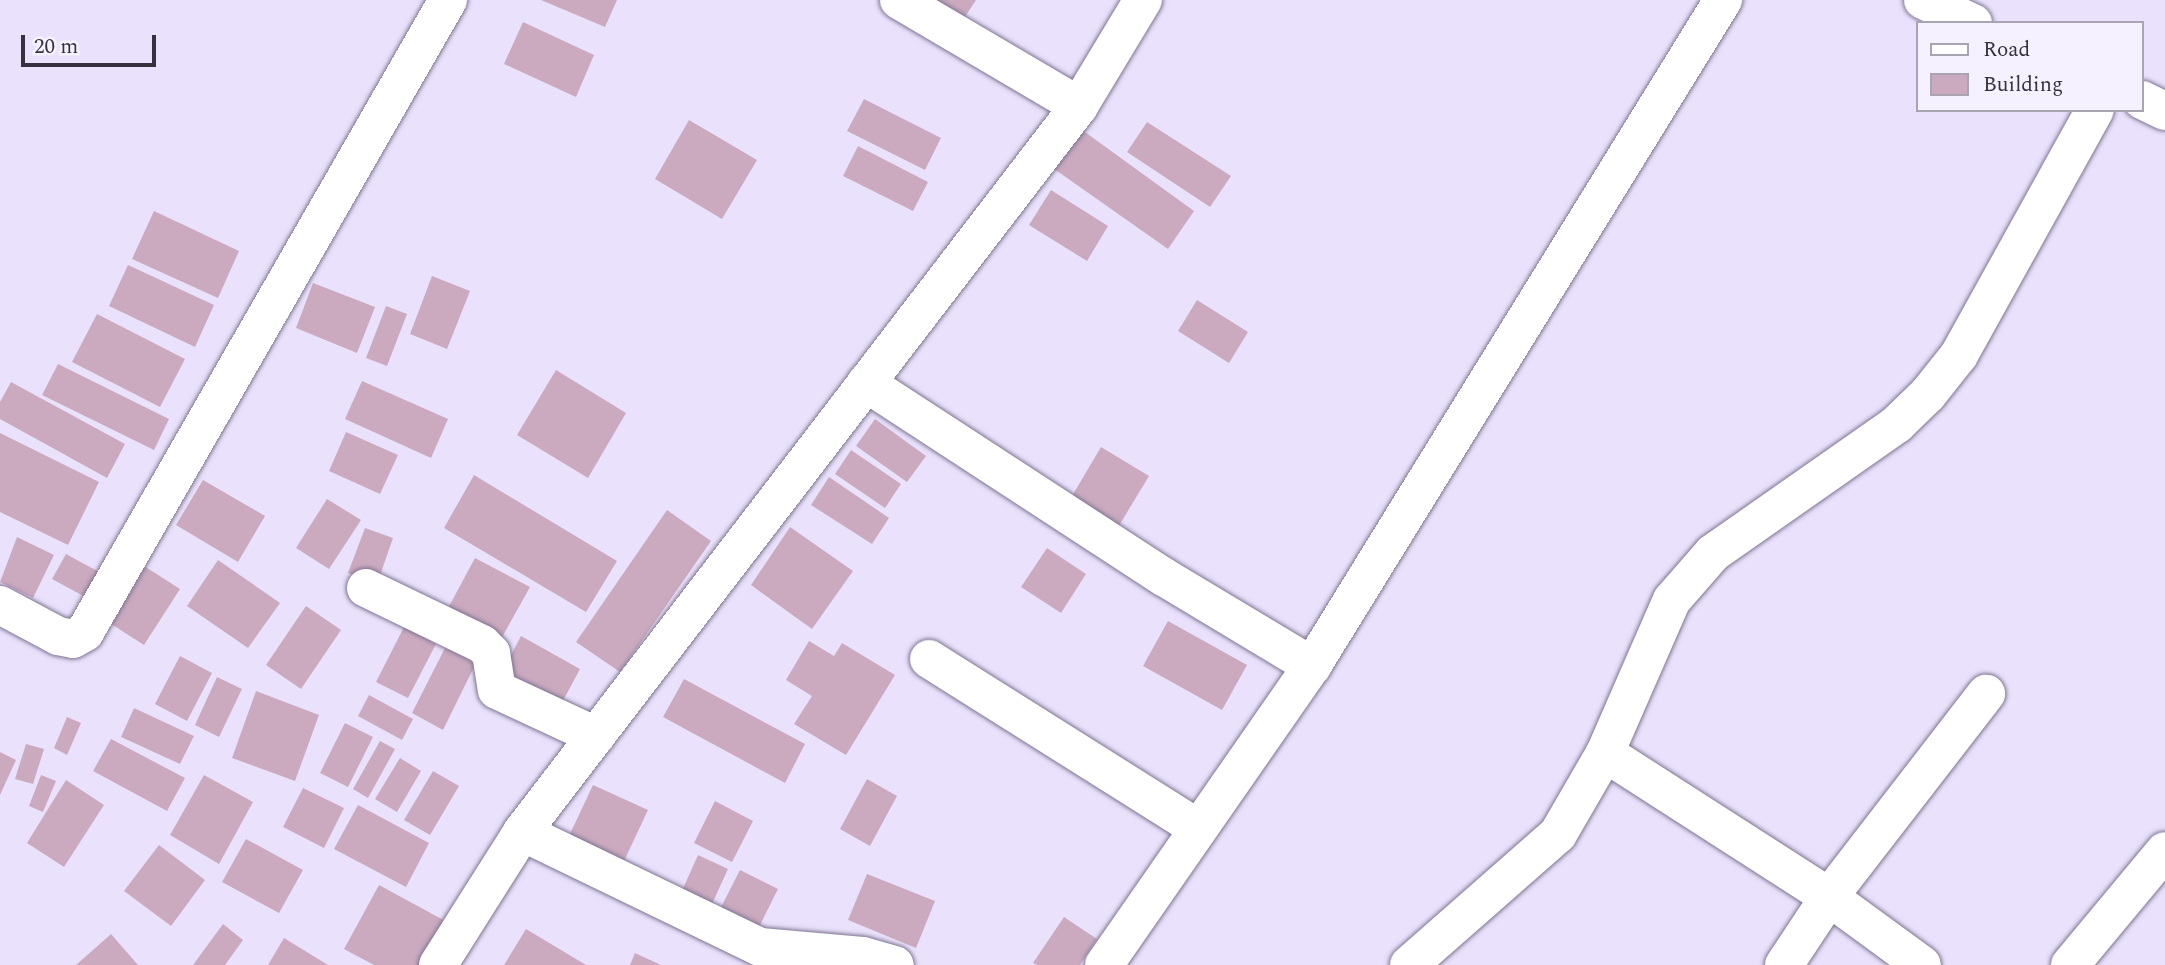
<!DOCTYPE html>
<html>
<head>
<meta charset="utf-8">
<style>
	body { margin:0 }
	#map { position:relative; width:2165px; height:965px; overflow:hidden; background:#eae2fc; font-family:Spectral,serif }
	div>[style] { position:absolute }
	.building>* { inset:0; background:#cbaabf }
	.roads { filter:drop-shadow(0 0 2px #7f7492) drop-shadow(0 0 2px #7f7492) }
	.minor>* { height:38px; margin:-19px; padding:0 19px; transform-origin:19px; border-radius:19px; background:#fff }
	span { translate:-50% -50%; white-space:nowrap; text-align:center; line-height:1.15; -webkit-text-stroke:5px #f6f1ff; paint-order:stroke }
	.legend { position:absolute; left:1916px; top:21px; width:228px; height:91px; box-sizing:border-box; background:#f6f1ff; border:2px solid #a9a4b2; margin:0; padding:9px 12px; list-style:none; font-size:21px; color:#36313e }
	.legend li { display:flex; align-items:center; gap:14px; height:35px }
	.legend b { width:35px; border:2px solid #a9a4b2 }
	.scale { position:absolute; left:21px; top:35px; width:135px; height:32px; box-sizing:border-box; border:4px solid #36313e; border-top:0; padding-left:9px; font-size:21px; line-height:24px; white-space:nowrap; color:#36313e; -webkit-text-stroke:5px #f6f1ff; paint-order:stroke }
</style>
</head>
<body>
<div id="map">
	<div class="building">
		<i style="clip-path:polygon(541px 0,617px 0,605px 27px)"></i>
		<i style="clip-path:polygon(918px 0,976px 0,957px 29px)"></i>
		<i style="clip-path:polygon(523px 22px,594px 55px,576px 97px,504px 64px)"></i>
		<i style="clip-path:polygon(864px 99px,941px 138px,925px 170px,847px 131px)"></i>
		<i style="clip-path:polygon(689px 120px,757px 160px,722px 219px,655px 179px)"></i>
		<i style="clip-path:polygon(1147px 122px,1231px 176px,1210px 207px,1127px 152px)"></i>
		<i style="clip-path:polygon(1078px 127px,1194px 211px,1168px 249px,1050px 166px)"></i>
		<i style="clip-path:polygon(858px 146px,928px 182px,913px 211px,843px 176px)"></i>
		<i style="clip-path:polygon(1051px 190px,1108px 226px,1087px 261px,1029px 225px)"></i>
		<i style="clip-path:polygon(154px 211px,239px 251px,218px 298px,132px 259px)"></i>
		<i style="clip-path:polygon(128px 265px,214px 305px,195px 347px,109px 306px)"></i>
		<i style="clip-path:polygon(432px 276px,470px 291px,447px 349px,410px 334px)"></i>
		<i style="clip-path:polygon(313px 283px,375px 307px,357px 353px,296px 328px)"></i>
		<i style="clip-path:polygon(1197px 300px,1248px 332px,1229px 363px,1178px 331px)"></i>
		<i style="clip-path:polygon(386px 306px,407px 314px,387px 366px,366px 358px)"></i>
		<i style="clip-path:polygon(97px 314px,185px 359px,160px 407px,72px 362px)"></i>
		<i style="clip-path:polygon(58px 364px,169px 419px,154px 450px,42px 395px)"></i>
		<i style="clip-path:polygon(556px 370px,626px 413px,588px 478px,517px 435px)"></i>
		<i style="clip-path:polygon(362px 381px,448px 419px,431px 458px,345px 419px)"></i>
		<i style="clip-path:polygon(11px 382px,125px 444px,107px 478px,0 419px,0 402px)"></i>
		<i style="clip-path:polygon(875px 419px,926px 456px,907px 482px,856px 446px)"></i>
		<i style="clip-path:polygon(346px 432px,398px 455px,380px 494px,329px 471px)"></i>
		<i style="clip-path:polygon(0 433px,99px 482px,68px 545px,0 512px)"></i>
		<i style="clip-path:polygon(1101px 447px,1149px 476px,1117px 529px,1069px 501px)"></i>
		<i style="clip-path:polygon(851px 450px,901px 484px,885px 508px,835px 474px)"></i>
		<i style="clip-path:polygon(474px 475px,617px 561px,586px 612px,444px 528px)"></i>
		<i style="clip-path:polygon(829px 477px,889px 518px,872px 544px,811px 505px)"></i>
		<i style="clip-path:polygon(203px 480px,265px 516px,238px 562px,176px 525px)"></i>
		<i style="clip-path:polygon(327px 499px,361px 520px,329px 569px,296px 548px)"></i>
		<i style="clip-path:polygon(667px 510px,711px 541px,620px 672px,576px 642px)"></i>
		<i style="clip-path:polygon(790px 527px,853px 571px,812px 629px,751px 585px)"></i>
		<i style="clip-path:polygon(365px 528px,393px 538px,377px 584px,348px 573px)"></i>
		<i style="clip-path:polygon(17px 537px,54px 555px,33px 598px,0 582px)"></i>
		<i style="clip-path:polygon(1047px 548px,1086px 574px,1061px 613px,1021px 587px)"></i>
		<i style="clip-path:polygon(66px 554px,101px 573px,87px 598px,52px 579px)"></i>
		<i style="clip-path:polygon(475px 558px,530px 587px,500px 641px,446px 612px)"></i>
		<i style="clip-path:polygon(218px 560px,280px 603px,248px 648px,187px 606px)"></i>
		<i style="clip-path:polygon(141px 564px,180px 589px,144px 645px,105px 620px)"></i>
		<i style="clip-path:polygon(306px 606px,341px 630px,301px 689px,266px 665px)"></i>
		<i style="clip-path:polygon(1168px 621px,1247px 665px,1222px 710px,1143px 666px)"></i>
		<i style="clip-path:polygon(404px 627px,436px 644px,408px 698px,376px 682px)"></i>
		<i style="clip-path:polygon(521px 636px,580px 669px,558px 710px,499px 678px)"></i>
		<i style="clip-path:polygon(809px 641px,834px 656px,842px 643px,895px 675px,846px 755px,794px 724px,812px 696px,786px 680px)"></i>
		<i style="clip-path:polygon(445px 648px,476px 663px,443px 730px,412px 713px)"></i>
		<i style="clip-path:polygon(180px 656px,212px 673px,187px 721px,155px 704px)"></i>
		<i style="clip-path:polygon(217px 677px,242px 689px,219px 737px,195px 725px)"></i>
		<i style="clip-path:polygon(684px 679px,805px 744px,785px 783px,663px 717px)"></i>
		<i style="clip-path:polygon(256px 691px,319px 715px,295px 781px,232px 758px)"></i>
		<i style="clip-path:polygon(369px 695px,413px 719px,402px 740px,358px 716px)"></i>
		<i style="clip-path:polygon(134px 708px,194px 736px,180px 764px,121px 737px)"></i>
		<i style="clip-path:polygon(67px 717px,81px 723px,67px 755px,54px 748px)"></i>
		<i style="clip-path:polygon(345px 723px,373px 737px,348px 787px,320px 773px)"></i>
		<i style="clip-path:polygon(111px 739px,185px 778px,167px 811px,93px 771px)"></i>
		<i style="clip-path:polygon(380px 741px,395px 749px,368px 798px,353px 789px)"></i>
		<i style="clip-path:polygon(26px 744px,44px 749px,33px 784px,15px 779px)"></i>
		<i style="clip-path:polygon(0 752px,16px 760px,0 795px)"></i>
		<i style="clip-path:polygon(400px 758px,421px 771px,397px 812px,375px 799px)"></i>
		<i style="clip-path:polygon(433px 771px,459px 786px,430px 835px,404px 820px)"></i>
		<i style="clip-path:polygon(41px 775px,56px 781px,43px 812px,29px 806px)"></i>
		<i style="clip-path:polygon(204px 775px,253px 802px,219px 864px,170px 835px)"></i>
		<i style="clip-path:polygon(867px 779px,897px 796px,870px 846px,840px 829px)"></i>
		<i style="clip-path:polygon(66px 780px,104px 805px,64px 867px,27px 843px)"></i>
		<i style="clip-path:polygon(593px 785px,648px 810px,624px 861px,569px 836px)"></i>
		<i style="clip-path:polygon(303px 788px,344px 808px,324px 848px,283px 827px)"></i>
		<i style="clip-path:polygon(715px 801px,753px 821px,732px 862px,694px 843px)"></i>
		<i style="clip-path:polygon(358px 805px,429px 843px,406px 887px,334px 849px)"></i>
		<i style="clip-path:polygon(246px 839px,303px 870px,279px 913px,222px 882px)"></i>
		<i style="clip-path:polygon(159px 845px,205px 880px,171px 926px,124px 891px)"></i>
		<i style="clip-path:polygon(698px 855px,728px 869px,711px 906px,681px 893px)"></i>
		<i style="clip-path:polygon(740px 870px,778px 889px,755px 935px,717px 915px)"></i>
		<i style="clip-path:polygon(867px 874px,935px 901px,916px 948px,848px 920px)"></i>
		<i style="clip-path:polygon(379px 885px,447px 922px,424px 965px,374px 965px,344px 949px)"></i>
		<i style="clip-path:polygon(1064px 917px,1097px 939px,1080px 965px,1037px 965px,1033px 963px)"></i>
		<i style="clip-path:polygon(223px 924px,243px 940px,225px 965px,193px 965px)"></i>
		<i style="clip-path:polygon(526px 929px,586px 965px,504px 965px)"></i>
		<i style="clip-path:polygon(111px 934px,138px 965px,76px 965px)"></i>
		<i style="clip-path:polygon(284px 938px,328px 965px,268px 965px)"></i>
		<i style="clip-path:polygon(635px 953px,661px 965px,630px 965px)"></i>
	</div>
	<div class="roads">
		<div class="minor">
			<i style="left:899px;top:0;width:209px;rotate:30.5deg"></i>
			<i style="left:1923px;top:0;width:55px;rotate:24.7deg"></i>
			<i style="left:2142px;top:100px;width:25px;rotate:26deg"></i>
			<i style="left:866px;top:383px;width:356px;rotate:33.1deg"></i>
			<i style="left:1164px;top:577px;width:173px;rotate:31deg"></i>
			<i style="left:366px;top:588px;width:129px;rotate:25.8deg"></i>
			<i style="left:482px;top:644px;width:13px;rotate:45deg"></i>
			<i style="left:491px;top:653px;width:37px;rotate:81deg"></i>
			<i style="left:497px;top:690px;width:109px;rotate:24.9deg"></i>
			<i style="left:0;top:605px;width:66px;rotate:28.1deg"></i>
			<i style="left:58px;top:636px;width:15px;rotate:11deg"></i>
			<i style="left:73px;top:639px;width:14px;rotate:-30deg"></i>
			<i style="left:85px;top:632px;width:729px;rotate:-60.13deg"></i>
			<i style="left:929px;top:659px;width:317px;rotate:32.2deg"></i>
			<i style="left:1605px;top:753px;width:266px;rotate:32.7deg"></i>
			<i style="left:1829px;top:897px;width:115px;rotate:36.2deg"></i>
			<i style="left:522px;top:832px;width:264px;rotate:25.8deg"></i>
			<i style="left:760px;top:947px;width:103px;rotate:5deg"></i>
			<i style="left:863px;top:956px;width:33px;rotate:16deg"></i>
			<i style="left:438px;top:965px;width:157px;rotate:-57.7deg"></i>
			<i style="left:522px;top:832px;width:915px;rotate:-52.5deg"></i>
			<i style="left:1079px;top:106px;width:124px;rotate:-58.9deg"></i>
			<i style="left:1104px;top:965px;width:364px;rotate:-55.2deg"></i>
			<i style="left:1312px;top:666px;width:783px;rotate:-58.32deg"></i>
			<i style="left:1409px;top:965px;width:198px;rotate:-41.3deg"></i>
			<i style="left:1558px;top:834px;width:94px;rotate:-59.9deg"></i>
			<i style="left:1605px;top:753px;width:167px;rotate:-66.4deg"></i>
			<i style="left:1672px;top:600px;width:62px;rotate:-48.9deg"></i>
			<i style="left:1713px;top:553px;width:225px;rotate:-35deg"></i>
			<i style="left:1897px;top:424px;width:43px;rotate:-44.1deg"></i>
			<i style="left:1928px;top:394px;width:50px;rotate:-51.5deg"></i>
			<i style="left:1959px;top:355px;width:280px;rotate:-61deg"></i>
			<i style="left:1784px;top:965px;width:82px;rotate:-56.5deg"></i>
			<i style="left:1829px;top:897px;width:257px;rotate:-52.3deg"></i>
			<i style="left:2070px;top:965px;width:148px;rotate:-50.2deg"></i>
		</div>
	</div>
	<ul class="legend">
	<li><b style="height:9px;background:#fff"></b>Road</li>
	<li><b style="height:19px;background:#cbaabf"></b>Building</li>
	</ul>
	<div class="scale">20 m</div>
</div>
</body>
</html>
